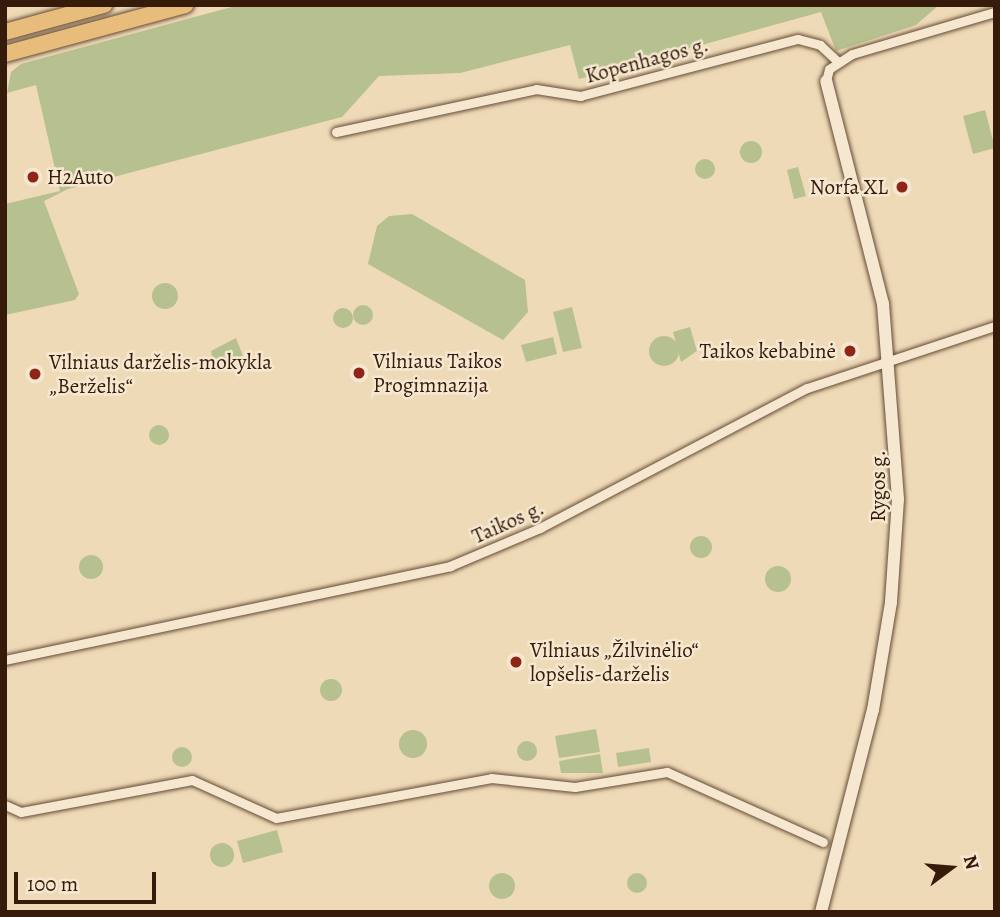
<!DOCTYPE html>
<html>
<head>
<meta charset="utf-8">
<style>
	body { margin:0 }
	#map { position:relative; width:1000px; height:917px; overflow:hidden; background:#efdab7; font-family:Alegreya,serif }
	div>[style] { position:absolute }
	.green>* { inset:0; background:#b7c08f }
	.round { border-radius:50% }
	.roads { filter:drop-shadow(0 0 2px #644b36) drop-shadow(0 0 2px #644b36) }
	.street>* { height:9px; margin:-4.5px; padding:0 4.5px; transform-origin:4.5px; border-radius:4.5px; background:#f5e7d0 }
	.secondary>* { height:12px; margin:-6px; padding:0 6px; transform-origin:6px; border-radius:6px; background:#f5e7d0 }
	.highway>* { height:16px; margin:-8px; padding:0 8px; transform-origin:8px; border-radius:8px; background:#e8bd7c }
	.dots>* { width:19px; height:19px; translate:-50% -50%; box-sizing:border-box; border:4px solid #f5e7d0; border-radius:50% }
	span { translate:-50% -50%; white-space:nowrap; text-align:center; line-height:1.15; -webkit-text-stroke:5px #f5e7d0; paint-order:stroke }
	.street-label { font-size:21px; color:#361b0b }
	.poi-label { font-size:21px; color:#361b0b }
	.left { translate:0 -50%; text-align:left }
	.right { translate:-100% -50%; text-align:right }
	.frame { position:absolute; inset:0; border:7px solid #361b0b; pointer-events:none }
	.north { position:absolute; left:916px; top:833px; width:70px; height:70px; -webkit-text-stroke:5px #f5e7d0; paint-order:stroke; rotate:74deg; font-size:19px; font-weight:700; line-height:28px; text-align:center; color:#361b0b }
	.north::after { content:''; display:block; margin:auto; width:24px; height:32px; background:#361b0b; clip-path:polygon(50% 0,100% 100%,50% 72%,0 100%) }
	.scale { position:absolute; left:14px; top:872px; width:142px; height:32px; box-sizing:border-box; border:4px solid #361b0b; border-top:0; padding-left:9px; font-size:21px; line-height:24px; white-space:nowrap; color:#361b0b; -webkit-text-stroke:5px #f5e7d0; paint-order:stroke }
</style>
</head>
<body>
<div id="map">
	<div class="green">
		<i style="clip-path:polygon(239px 5px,939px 5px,916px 25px,836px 51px,821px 12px,579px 79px,570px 45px,460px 73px,379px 76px,342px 117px,68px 189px,44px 201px,79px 294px,75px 300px,5px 315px,5px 204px,60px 191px,36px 85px,7px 93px,11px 72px,21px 64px)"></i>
		<i style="clip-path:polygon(985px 110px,995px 148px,973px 154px,963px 116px)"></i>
		<i class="round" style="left:740px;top:141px;width:22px;height:22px"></i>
		<i class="round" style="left:695px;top:159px;width:20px;height:20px"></i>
		<i style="clip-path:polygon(798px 167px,806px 196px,794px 199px,787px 170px)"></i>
		<i style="clip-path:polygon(412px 214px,525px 280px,528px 312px,503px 340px,368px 264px,377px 226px,389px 216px)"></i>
		<i class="round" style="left:152px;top:283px;width:26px;height:26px"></i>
		<i class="round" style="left:353px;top:305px;width:20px;height:20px"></i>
		<i style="clip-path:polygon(572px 307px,582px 348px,563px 352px,553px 312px)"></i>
		<i class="round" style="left:333px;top:308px;width:20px;height:20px"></i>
		<i style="clip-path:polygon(690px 327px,697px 351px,681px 362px,673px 332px)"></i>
		<i class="round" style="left:649px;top:336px;width:30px;height:30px"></i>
		<i style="clip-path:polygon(553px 337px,557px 354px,526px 362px,521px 345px)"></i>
		<i style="clip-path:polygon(236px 338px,243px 356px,214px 365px,211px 351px)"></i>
		<i class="round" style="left:149px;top:425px;width:20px;height:20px"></i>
		<i class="round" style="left:690px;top:536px;width:22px;height:22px"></i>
		<i class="round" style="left:79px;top:555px;width:24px;height:24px"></i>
		<i class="round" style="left:765px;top:566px;width:26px;height:26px"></i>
		<i class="round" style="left:320px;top:679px;width:22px;height:22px"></i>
		<i style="clip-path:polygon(596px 729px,600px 752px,559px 758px,555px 736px)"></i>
		<i class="round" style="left:399px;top:730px;width:28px;height:28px"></i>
		<i class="round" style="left:517px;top:741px;width:20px;height:20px"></i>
		<i class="round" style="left:172px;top:747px;width:20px;height:20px"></i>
		<i style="clip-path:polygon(649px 748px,651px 762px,618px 767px,616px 753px)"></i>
		<i style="clip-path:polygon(600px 754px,603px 773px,561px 773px,559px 761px)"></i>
		<i style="clip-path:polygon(277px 830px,283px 852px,243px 863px,237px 841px)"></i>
		<i class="round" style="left:210px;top:843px;width:24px;height:24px"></i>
		<i class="round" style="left:627px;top:873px;width:20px;height:20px"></i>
		<i class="round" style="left:489px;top:873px;width:26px;height:26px"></i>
	</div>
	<div class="roads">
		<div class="street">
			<i style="left:826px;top:81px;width:12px;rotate:-76deg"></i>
			<i style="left:829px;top:69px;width:27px;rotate:-33deg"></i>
			<i style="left:852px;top:54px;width:149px;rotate:-16.4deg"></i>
			<i style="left:336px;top:132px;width:205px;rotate:-12.1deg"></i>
			<i style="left:536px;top:89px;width:45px;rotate:9deg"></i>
			<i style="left:580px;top:96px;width:225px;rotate:-14.7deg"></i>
			<i style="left:798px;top:39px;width:23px;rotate:15deg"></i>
			<i style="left:820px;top:45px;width:23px;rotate:43deg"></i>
			<i style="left:5px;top:660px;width:455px;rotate:-11.9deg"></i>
			<i style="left:450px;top:566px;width:98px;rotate:-22.9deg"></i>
			<i style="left:540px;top:528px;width:301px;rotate:-27.7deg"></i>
			<i style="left:807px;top:388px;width:198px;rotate:-18.3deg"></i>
			<i style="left:5px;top:805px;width:17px;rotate:24deg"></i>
			<i style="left:21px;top:812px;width:174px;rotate:-10.6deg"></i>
			<i style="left:192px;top:780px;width:92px;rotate:24.3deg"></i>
			<i style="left:276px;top:818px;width:219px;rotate:-10.5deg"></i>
			<i style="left:491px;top:778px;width:84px;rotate:6.1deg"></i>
			<i style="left:575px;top:787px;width:93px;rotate:-9.3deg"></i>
			<i style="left:667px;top:772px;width:171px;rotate:24.2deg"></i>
		</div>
		<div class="secondary">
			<i style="left:821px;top:912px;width:209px;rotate:-75.6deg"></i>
			<i style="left:873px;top:710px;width:109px;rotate:-80.5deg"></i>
			<i style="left:891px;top:602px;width:103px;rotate:-86.1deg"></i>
			<i style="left:898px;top:499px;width:196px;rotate:-94.4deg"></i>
			<i style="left:883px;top:304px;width:230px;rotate:-104.3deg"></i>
		</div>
		<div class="highway">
			<i style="left:5px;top:32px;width:103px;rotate:-15.3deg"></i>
			<i style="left:5px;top:54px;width:187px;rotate:-15.2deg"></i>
		</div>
	</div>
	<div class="dots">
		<i style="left:33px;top:177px;background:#8f2418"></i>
		<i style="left:902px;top:187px;background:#8f2418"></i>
		<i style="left:850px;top:351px;background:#8f2418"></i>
		<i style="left:359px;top:373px;background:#8f2418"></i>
		<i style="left:35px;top:374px;background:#8f2418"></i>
		<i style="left:516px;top:662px;background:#8f2418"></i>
	</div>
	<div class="street-label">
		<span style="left:647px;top:60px;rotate:-15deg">Kopenhagos g.</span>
		<span style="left:878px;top:486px;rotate:-90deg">Rygos g.</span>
		<span style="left:508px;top:522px;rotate:-24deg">Taikos g.</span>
	</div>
	<div class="poi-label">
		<span class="left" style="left:47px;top:177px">H2Auto</span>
		<span class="right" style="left:888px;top:187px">Norfa XL</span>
		<span class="right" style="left:836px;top:351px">Taikos kebabinė</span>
		<span class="left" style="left:373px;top:373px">Vilniaus Taikos<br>Progimnazija</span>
		<span class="left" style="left:49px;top:374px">Vilniaus darželis-mokykla<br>„Berželis“</span>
		<span class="left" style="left:530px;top:662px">Vilniaus „Žilvinėlio“<br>lopšelis-darželis</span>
	</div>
	<div class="frame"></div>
	<div class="north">N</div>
	<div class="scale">100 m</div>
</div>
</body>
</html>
